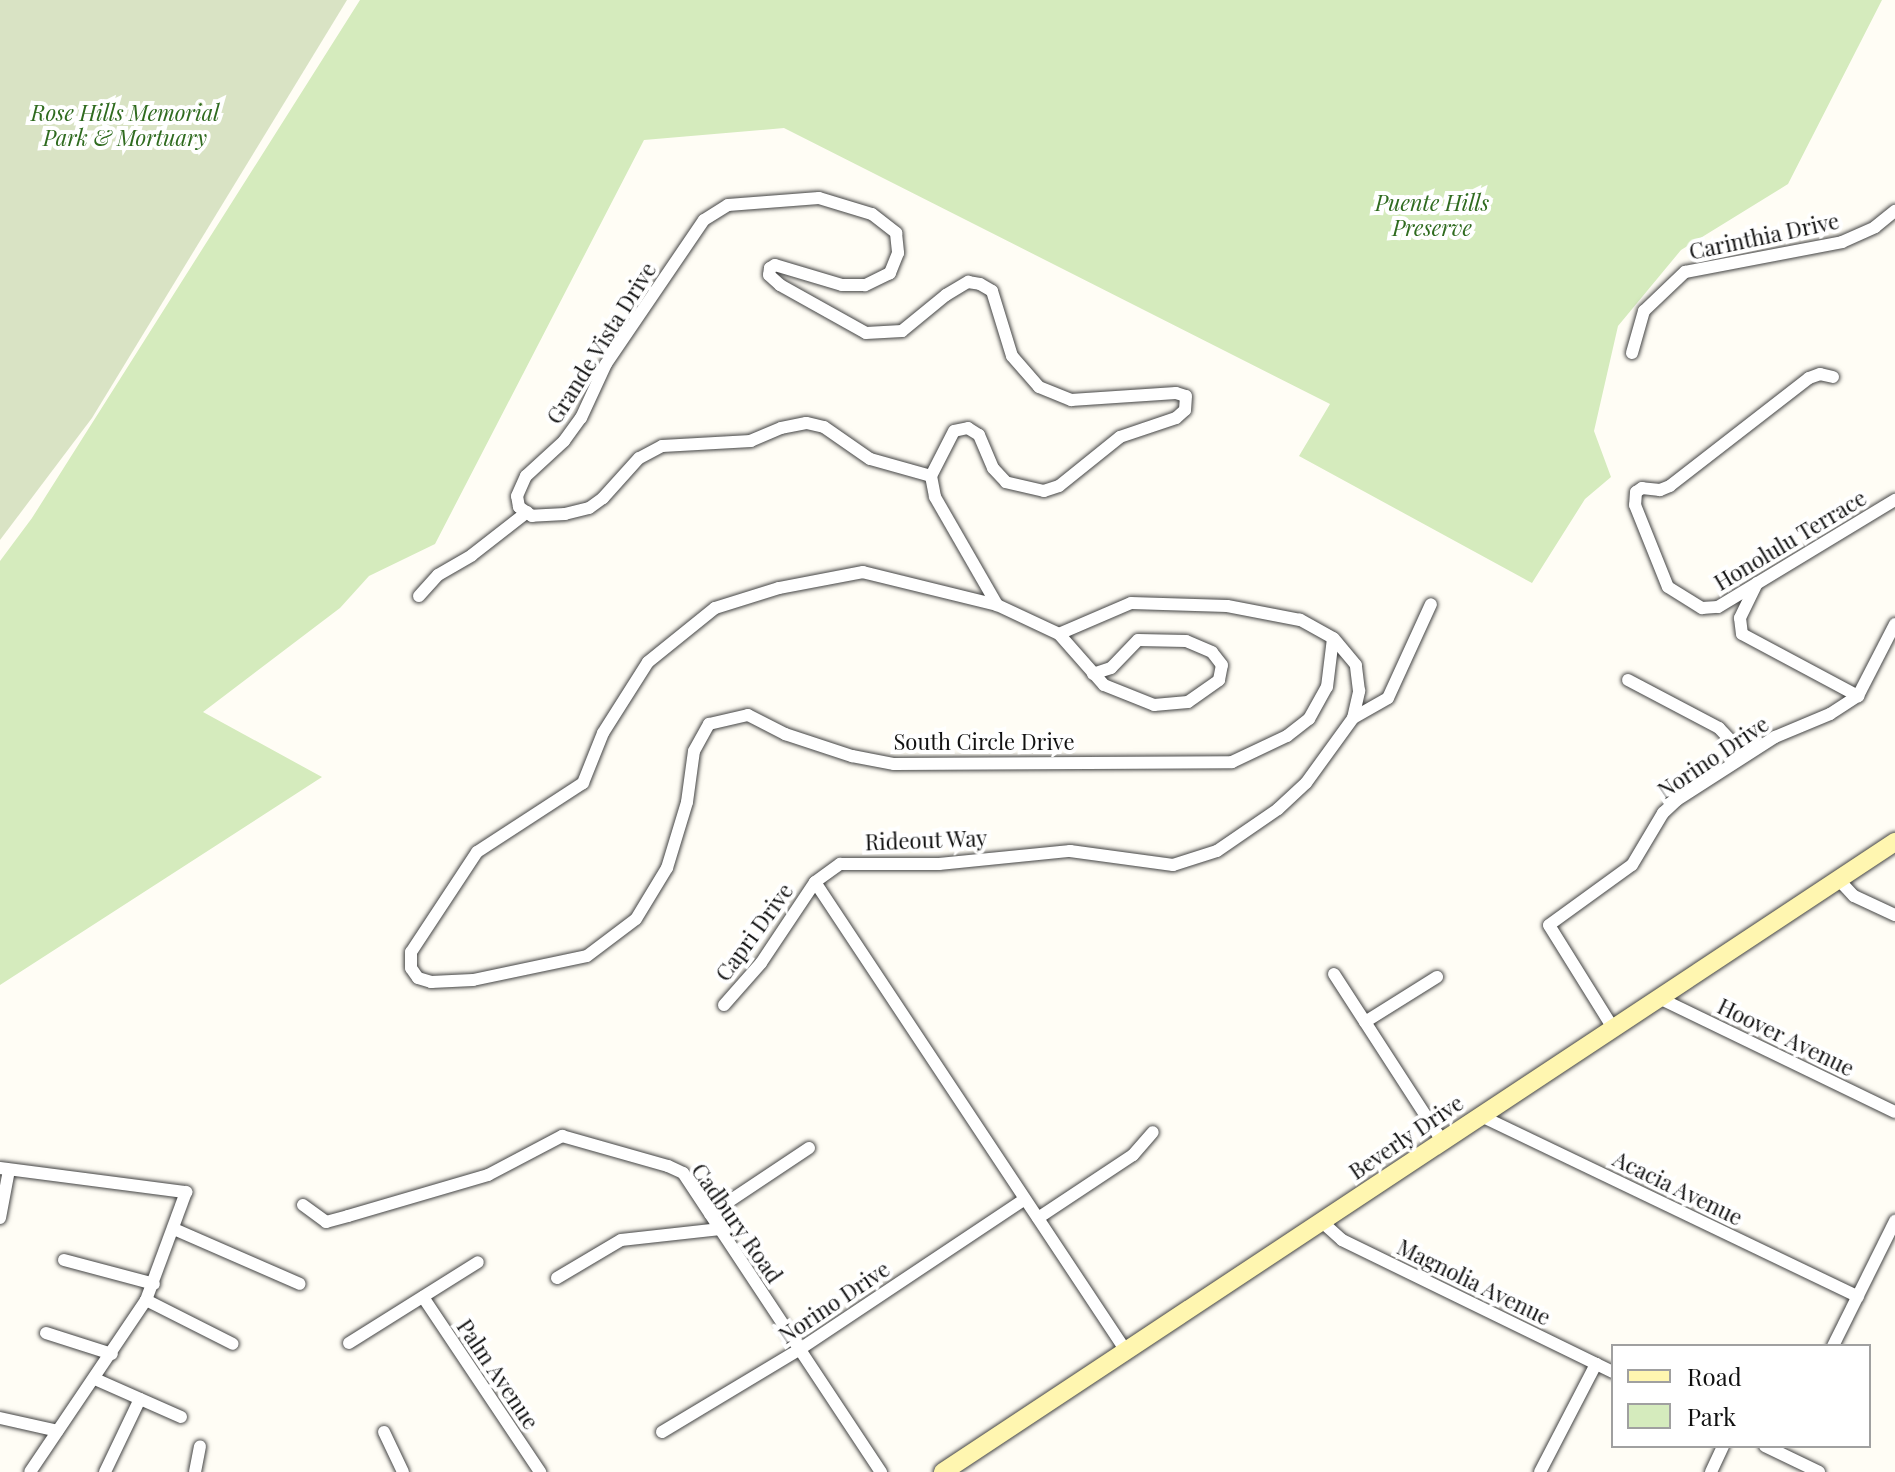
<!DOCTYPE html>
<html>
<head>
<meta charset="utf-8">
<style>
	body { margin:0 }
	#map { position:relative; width:1895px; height:1472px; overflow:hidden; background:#fffdf5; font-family:"Playfair Display",serif }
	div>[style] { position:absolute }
	.green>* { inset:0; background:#d5ebbd }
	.cemetery>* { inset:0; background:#d9e3c4 }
	.roads { filter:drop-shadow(0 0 2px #444) drop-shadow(0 0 2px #444) }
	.street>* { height:12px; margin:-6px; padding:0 6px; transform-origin:6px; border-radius:6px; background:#fff }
	.secondary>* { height:18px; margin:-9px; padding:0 9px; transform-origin:9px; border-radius:9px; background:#fff6b0 }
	span { translate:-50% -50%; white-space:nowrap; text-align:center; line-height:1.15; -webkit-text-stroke:8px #fff; paint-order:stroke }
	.park-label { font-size:22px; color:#2f6b1f; font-style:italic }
	.street-label { font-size:22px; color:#111 }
	.legend { position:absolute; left:1611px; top:1344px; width:260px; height:104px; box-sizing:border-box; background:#fff; border:2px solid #a0a0a0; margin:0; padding:10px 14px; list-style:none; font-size:24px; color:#111 }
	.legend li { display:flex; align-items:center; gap:16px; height:40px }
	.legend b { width:40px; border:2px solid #a0a0a0 }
</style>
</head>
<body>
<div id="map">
	<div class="green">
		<i style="clip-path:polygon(360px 0,1882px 0,1788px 184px,1681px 250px,1618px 326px,1594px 431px,1611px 477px,1585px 499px,1532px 583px,1299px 456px,1330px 404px,784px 128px,644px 140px,435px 544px,369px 576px,340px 608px,203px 712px,322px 777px,0 985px,0 561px,32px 518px)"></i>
	</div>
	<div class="cemetery">
		<i style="clip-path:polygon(0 0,347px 0,92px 418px,0 540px)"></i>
	</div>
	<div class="roads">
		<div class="street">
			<i style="left:1632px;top:353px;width:44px;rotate:-74.1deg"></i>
			<i style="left:1644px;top:311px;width:57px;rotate:-43.6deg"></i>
			<i style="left:1685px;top:272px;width:160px;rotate:-10.8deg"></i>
			<i style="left:1842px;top:242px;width:36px;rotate:-24deg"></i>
			<i style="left:1875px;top:227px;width:26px;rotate:-39deg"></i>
			<i style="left:1833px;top:377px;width:13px;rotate:-167deg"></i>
			<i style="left:1820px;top:374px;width:12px;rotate:160deg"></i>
			<i style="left:1809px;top:378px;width:176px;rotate:142.2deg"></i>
			<i style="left:1670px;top:486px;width:11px;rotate:158deg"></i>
			<i style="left:1660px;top:490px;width:18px;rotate:-174deg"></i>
			<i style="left:1642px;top:488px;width:7px;rotate:146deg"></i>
			<i style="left:1636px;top:492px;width:13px;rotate:94deg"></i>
			<i style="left:1635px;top:505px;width:88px;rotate:68.1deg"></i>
			<i style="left:1668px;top:587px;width:40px;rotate:32deg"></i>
			<i style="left:1702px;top:608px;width:16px;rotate:-4deg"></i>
			<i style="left:1718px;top:607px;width:207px;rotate:-31.2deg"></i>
			<i style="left:931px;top:476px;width:63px;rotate:-164.4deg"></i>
			<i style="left:870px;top:459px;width:56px;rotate:-145.2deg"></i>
			<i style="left:824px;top:427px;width:18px;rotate:-167deg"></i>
			<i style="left:806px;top:423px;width:25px;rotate:169deg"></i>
			<i style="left:781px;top:428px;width:33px;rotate:157deg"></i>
			<i style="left:751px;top:441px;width:89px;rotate:176.8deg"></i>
			<i style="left:662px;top:446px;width:26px;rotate:152deg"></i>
			<i style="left:639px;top:458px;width:54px;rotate:132deg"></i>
			<i style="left:603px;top:498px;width:17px;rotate:144deg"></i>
			<i style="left:589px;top:508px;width:25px;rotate:166deg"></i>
			<i style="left:565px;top:514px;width:33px;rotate:177deg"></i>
			<i style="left:532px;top:516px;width:16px;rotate:-145deg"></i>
			<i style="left:519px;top:507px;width:11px;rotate:-100deg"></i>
			<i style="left:517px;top:496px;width:22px;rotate:-66deg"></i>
			<i style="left:526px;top:476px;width:52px;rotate:-42.6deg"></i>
			<i style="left:564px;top:441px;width:29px;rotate:-54deg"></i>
			<i style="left:581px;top:418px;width:60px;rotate:-65.2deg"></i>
			<i style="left:606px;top:364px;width:174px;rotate:-55.8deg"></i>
			<i style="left:704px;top:220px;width:28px;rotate:-32deg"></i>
			<i style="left:728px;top:205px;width:91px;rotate:-4.4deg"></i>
			<i style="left:819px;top:198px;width:55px;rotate:16.8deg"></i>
			<i style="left:872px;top:214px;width:31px;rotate:38deg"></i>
			<i style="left:896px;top:233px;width:20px;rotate:84deg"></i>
			<i style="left:898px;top:253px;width:22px;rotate:112deg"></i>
			<i style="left:890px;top:273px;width:28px;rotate:154deg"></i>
			<i style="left:865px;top:285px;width:23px;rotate:180deg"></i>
			<i style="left:842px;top:285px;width:70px;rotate:-163.4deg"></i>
			<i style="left:775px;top:265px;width:6px;rotate:149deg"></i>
			<i style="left:770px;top:268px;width:7px;rotate:98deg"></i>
			<i style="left:769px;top:275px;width:15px;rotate:42deg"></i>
			<i style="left:780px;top:285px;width:98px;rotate:29.2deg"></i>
			<i style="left:866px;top:333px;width:36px;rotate:-3deg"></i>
			<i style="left:902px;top:331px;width:57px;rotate:-39.3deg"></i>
			<i style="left:946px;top:295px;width:26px;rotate:-31deg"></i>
			<i style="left:968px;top:282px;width:12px;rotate:9deg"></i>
			<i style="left:980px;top:284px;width:14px;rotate:30deg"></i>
			<i style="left:992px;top:291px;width:68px;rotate:72.9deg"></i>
			<i style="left:1012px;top:356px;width:41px;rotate:48.9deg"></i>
			<i style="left:1039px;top:387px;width:35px;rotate:22deg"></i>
			<i style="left:1071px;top:400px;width:105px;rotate:-3.8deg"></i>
			<i style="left:1176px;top:393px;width:10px;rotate:17deg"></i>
			<i style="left:1186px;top:396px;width:14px;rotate:94deg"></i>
			<i style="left:1185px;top:410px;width:12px;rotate:138deg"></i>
			<i style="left:1176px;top:418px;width:59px;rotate:161.3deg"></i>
			<i style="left:1120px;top:437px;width:78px;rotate:141.2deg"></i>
			<i style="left:1059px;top:486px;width:16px;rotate:162deg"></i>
			<i style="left:1044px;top:491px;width:39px;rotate:-167deg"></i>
			<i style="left:1006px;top:482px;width:19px;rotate:-133deg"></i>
			<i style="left:993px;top:468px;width:36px;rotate:-113deg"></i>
			<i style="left:979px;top:435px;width:13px;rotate:-148deg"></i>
			<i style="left:968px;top:428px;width:14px;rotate:168deg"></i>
			<i style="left:954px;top:431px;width:51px;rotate:117.1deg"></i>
			<i style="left:931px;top:476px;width:21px;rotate:79deg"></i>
			<i style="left:935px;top:497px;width:125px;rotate:60.1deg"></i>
			<i style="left:1757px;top:583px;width:39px;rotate:116deg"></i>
			<i style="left:1740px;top:618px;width:16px;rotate:83deg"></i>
			<i style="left:1742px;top:634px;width:132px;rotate:28.1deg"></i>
			<i style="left:419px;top:596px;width:28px;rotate:-48deg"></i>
			<i style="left:438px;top:575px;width:39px;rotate:-30deg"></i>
			<i style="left:472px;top:555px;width:70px;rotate:-38deg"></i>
			<i style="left:1059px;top:634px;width:68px;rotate:48.6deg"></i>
			<i style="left:1104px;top:685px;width:54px;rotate:21.8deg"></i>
			<i style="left:1154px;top:705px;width:34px;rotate:-5deg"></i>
			<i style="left:1188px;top:702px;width:38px;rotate:-35deg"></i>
			<i style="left:1219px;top:680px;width:15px;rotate:-79deg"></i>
			<i style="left:1222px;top:665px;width:16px;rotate:-128deg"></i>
			<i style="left:1212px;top:652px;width:28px;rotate:-157deg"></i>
			<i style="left:1186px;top:641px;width:48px;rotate:-178.8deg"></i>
			<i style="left:1138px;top:640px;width:39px;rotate:134deg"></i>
			<i style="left:1111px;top:668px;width:19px;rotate:162deg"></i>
			<i style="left:1628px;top:680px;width:103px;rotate:27.8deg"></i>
			<i style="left:1719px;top:728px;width:18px;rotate:47deg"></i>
			<i style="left:1731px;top:741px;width:21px;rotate:79deg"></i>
			<i style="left:1353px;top:718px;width:40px;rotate:-29.7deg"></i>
			<i style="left:1388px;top:698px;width:103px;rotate:-65.4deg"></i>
			<i style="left:1838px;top:879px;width:23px;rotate:47deg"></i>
			<i style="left:1854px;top:896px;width:45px;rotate:24.9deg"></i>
			<i style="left:815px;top:882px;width:563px;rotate:56.45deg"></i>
			<i style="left:1334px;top:974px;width:199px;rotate:57.1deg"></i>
			<i style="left:1659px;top:998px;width:262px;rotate:25.8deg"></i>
			<i style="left:724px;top:1005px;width:56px;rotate:-48.6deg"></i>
			<i style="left:761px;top:963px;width:97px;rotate:-56.3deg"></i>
			<i style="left:815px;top:882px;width:31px;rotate:-36deg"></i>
			<i style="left:840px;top:864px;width:99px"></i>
			<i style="left:939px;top:864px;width:132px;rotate:-5.7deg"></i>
			<i style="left:1070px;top:851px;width:104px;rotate:7.7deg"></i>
			<i style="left:1173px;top:865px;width:46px;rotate:-17.7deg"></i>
			<i style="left:1217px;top:851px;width:74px;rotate:-34.5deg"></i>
			<i style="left:1278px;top:809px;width:38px;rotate:-43deg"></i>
			<i style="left:1306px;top:783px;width:80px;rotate:-54.1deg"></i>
			<i style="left:1353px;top:718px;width:28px;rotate:-77deg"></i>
			<i style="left:1359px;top:691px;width:26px;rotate:-97deg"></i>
			<i style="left:1356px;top:665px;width:35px;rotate:-130deg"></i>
			<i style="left:1333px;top:638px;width:38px;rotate:-151deg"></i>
			<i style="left:1300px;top:620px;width:74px;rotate:-169.1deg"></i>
			<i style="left:1227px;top:606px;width:96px;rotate:-178.2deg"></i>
			<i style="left:1131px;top:603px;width:78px;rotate:156.7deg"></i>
			<i style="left:1059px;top:634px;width:68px;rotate:-154.9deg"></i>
			<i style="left:997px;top:605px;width:138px;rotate:-166.2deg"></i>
			<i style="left:863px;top:572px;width:86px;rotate:169.2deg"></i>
			<i style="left:779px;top:588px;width:67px;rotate:162.6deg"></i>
			<i style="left:715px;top:608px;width:86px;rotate:141.1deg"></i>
			<i style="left:648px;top:662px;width:84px;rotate:122.4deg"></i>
			<i style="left:603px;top:733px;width:54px;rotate:111.8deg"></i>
			<i style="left:583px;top:783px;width:126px;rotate:146.9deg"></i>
			<i style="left:477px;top:852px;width:120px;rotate:123.4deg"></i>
			<i style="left:411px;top:952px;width:16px;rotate:90deg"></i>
			<i style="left:411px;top:968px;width:12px;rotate:55deg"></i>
			<i style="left:418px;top:978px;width:14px;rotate:17deg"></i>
			<i style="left:431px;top:982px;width:42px;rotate:-2.7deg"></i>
			<i style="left:473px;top:980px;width:116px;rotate:-11.9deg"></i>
			<i style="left:587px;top:956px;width:61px;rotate:-37.1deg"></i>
			<i style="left:636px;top:919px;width:60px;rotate:-58.7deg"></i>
			<i style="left:667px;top:868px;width:69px;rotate:-73.1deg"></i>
			<i style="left:687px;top:802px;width:51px;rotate:-82.2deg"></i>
			<i style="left:694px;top:751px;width:31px;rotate:-61deg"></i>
			<i style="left:709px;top:724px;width:40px;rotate:-13deg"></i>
			<i style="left:748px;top:715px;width:42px;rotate:27.2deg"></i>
			<i style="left:785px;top:734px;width:71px;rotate:18.2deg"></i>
			<i style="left:852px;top:756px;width:43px;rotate:10.8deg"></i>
			<i style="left:894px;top:764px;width:338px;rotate:-0.3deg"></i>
			<i style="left:1232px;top:762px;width:61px;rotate:-25.3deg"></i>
			<i style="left:1287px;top:736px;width:28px;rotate:-38deg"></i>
			<i style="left:1309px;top:719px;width:37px;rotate:-61deg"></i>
			<i style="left:1327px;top:687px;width:49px;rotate:-83deg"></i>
			<i style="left:1365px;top:1022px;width:85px;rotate:-32deg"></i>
			<i style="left:1613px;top:1028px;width:121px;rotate:-121.9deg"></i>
			<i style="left:1549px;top:925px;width:102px;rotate:-35.9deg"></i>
			<i style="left:1632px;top:865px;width:61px;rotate:-59.2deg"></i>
			<i style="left:1663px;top:813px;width:19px;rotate:-43deg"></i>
			<i style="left:1677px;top:800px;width:117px;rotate:-32.7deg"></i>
			<i style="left:1775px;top:737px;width:60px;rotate:-22.7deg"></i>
			<i style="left:1830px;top:714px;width:33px;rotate:-33deg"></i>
			<i style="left:1858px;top:696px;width:81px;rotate:-62.8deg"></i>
			<i style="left:1481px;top:1116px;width:418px;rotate:25.6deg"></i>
			<i style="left:0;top:1168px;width:188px;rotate:7.4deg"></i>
			<i style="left:186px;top:1192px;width:115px;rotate:110.3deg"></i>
			<i style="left:146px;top:1300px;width:207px;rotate:124deg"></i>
			<i style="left:303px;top:1205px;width:29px;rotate:36deg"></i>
			<i style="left:326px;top:1222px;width:23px;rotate:-15deg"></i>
			<i style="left:348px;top:1216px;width:146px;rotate:-16.3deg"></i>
			<i style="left:488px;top:1175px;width:84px;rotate:-27.8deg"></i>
			<i style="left:562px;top:1136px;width:110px;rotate:15.8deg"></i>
			<i style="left:668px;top:1166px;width:17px;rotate:25deg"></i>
			<i style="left:683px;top:1173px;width:359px;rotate:56.5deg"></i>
			<i style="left:710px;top:1214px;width:119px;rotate:-33.7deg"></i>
			<i style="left:0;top:1218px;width:49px;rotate:-79.4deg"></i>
			<i style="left:1038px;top:1218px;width:114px;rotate:-33.6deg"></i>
			<i style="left:1133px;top:1155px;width:30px;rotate:-49deg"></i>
			<i style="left:1321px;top:1221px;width:28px;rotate:42deg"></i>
			<i style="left:1342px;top:1240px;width:301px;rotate:26deg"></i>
			<i style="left:174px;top:1229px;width:137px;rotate:23.6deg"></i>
			<i style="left:64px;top:1260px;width:93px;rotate:14.9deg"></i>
			<i style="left:557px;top:1278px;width:74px;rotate:-30.7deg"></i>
			<i style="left:621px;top:1240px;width:100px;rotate:-6.3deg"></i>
			<i style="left:423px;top:1297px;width:211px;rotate:56.2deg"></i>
			<i style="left:146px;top:1300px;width:97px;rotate:26.8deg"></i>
			<i style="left:46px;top:1333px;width:69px;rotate:17.7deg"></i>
			<i style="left:349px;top:1343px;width:152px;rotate:-32.1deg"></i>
			<i style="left:1833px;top:1346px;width:140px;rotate:-63.6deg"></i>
			<i style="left:95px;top:1379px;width:94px;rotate:23.8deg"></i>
			<i style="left:0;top:1418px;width:59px;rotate:12.6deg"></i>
			<i style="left:384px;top:1432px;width:44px;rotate:64.6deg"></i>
			<i style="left:662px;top:1432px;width:161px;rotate:-31deg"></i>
			<i style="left:800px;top:1349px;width:270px;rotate:-33.7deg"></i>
			<i style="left:1765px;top:1446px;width:60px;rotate:25.7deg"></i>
			<i style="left:105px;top:1472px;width:81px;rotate:-64.4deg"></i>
			<i style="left:195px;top:1472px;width:26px;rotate:-79deg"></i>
			<i style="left:1540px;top:1472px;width:122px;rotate:-62.6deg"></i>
			<i style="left:1711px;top:1472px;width:29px;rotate:-65deg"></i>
		</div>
		<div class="secondary">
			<i style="left:943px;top:1472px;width:1142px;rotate:-33.5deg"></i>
		</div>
	</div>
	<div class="park-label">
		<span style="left:125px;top:125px">Rose Hills Memorial<br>Park &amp; Mortuary</span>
		<span style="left:1432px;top:215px">Puente Hills<br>Preserve</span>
	</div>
	<div class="street-label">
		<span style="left:1764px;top:236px;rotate:-12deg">Carinthia Drive</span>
		<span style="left:601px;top:343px;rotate:-58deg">Grande Vista Drive</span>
		<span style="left:1790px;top:540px;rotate:-31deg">Honolulu Terrace</span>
		<span style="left:984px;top:742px">South Circle Drive</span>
		<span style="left:1713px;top:757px;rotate:-34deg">Norino Drive</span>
		<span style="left:926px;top:840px;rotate:-2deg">Rideout Way</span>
		<span style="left:754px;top:932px;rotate:-54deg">Capri Drive</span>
		<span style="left:1786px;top:1037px;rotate:26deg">Hoover Avenue</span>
		<span style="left:1406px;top:1137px;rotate:-34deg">Beverly Drive</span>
		<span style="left:1678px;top:1188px;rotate:26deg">Acacia Avenue</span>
		<span style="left:737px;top:1223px;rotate:55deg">Cadbury Road</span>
		<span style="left:1474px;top:1282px;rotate:26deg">Magnolia Avenue</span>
		<span style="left:834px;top:1302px;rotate:-34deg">Norino Drive</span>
		<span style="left:498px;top:1374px;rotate:56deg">Palm Avenue</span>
	</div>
	<ul class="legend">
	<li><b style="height:10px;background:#fff6b0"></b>Road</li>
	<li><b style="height:22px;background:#d5ebbd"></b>Park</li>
	</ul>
</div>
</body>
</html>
